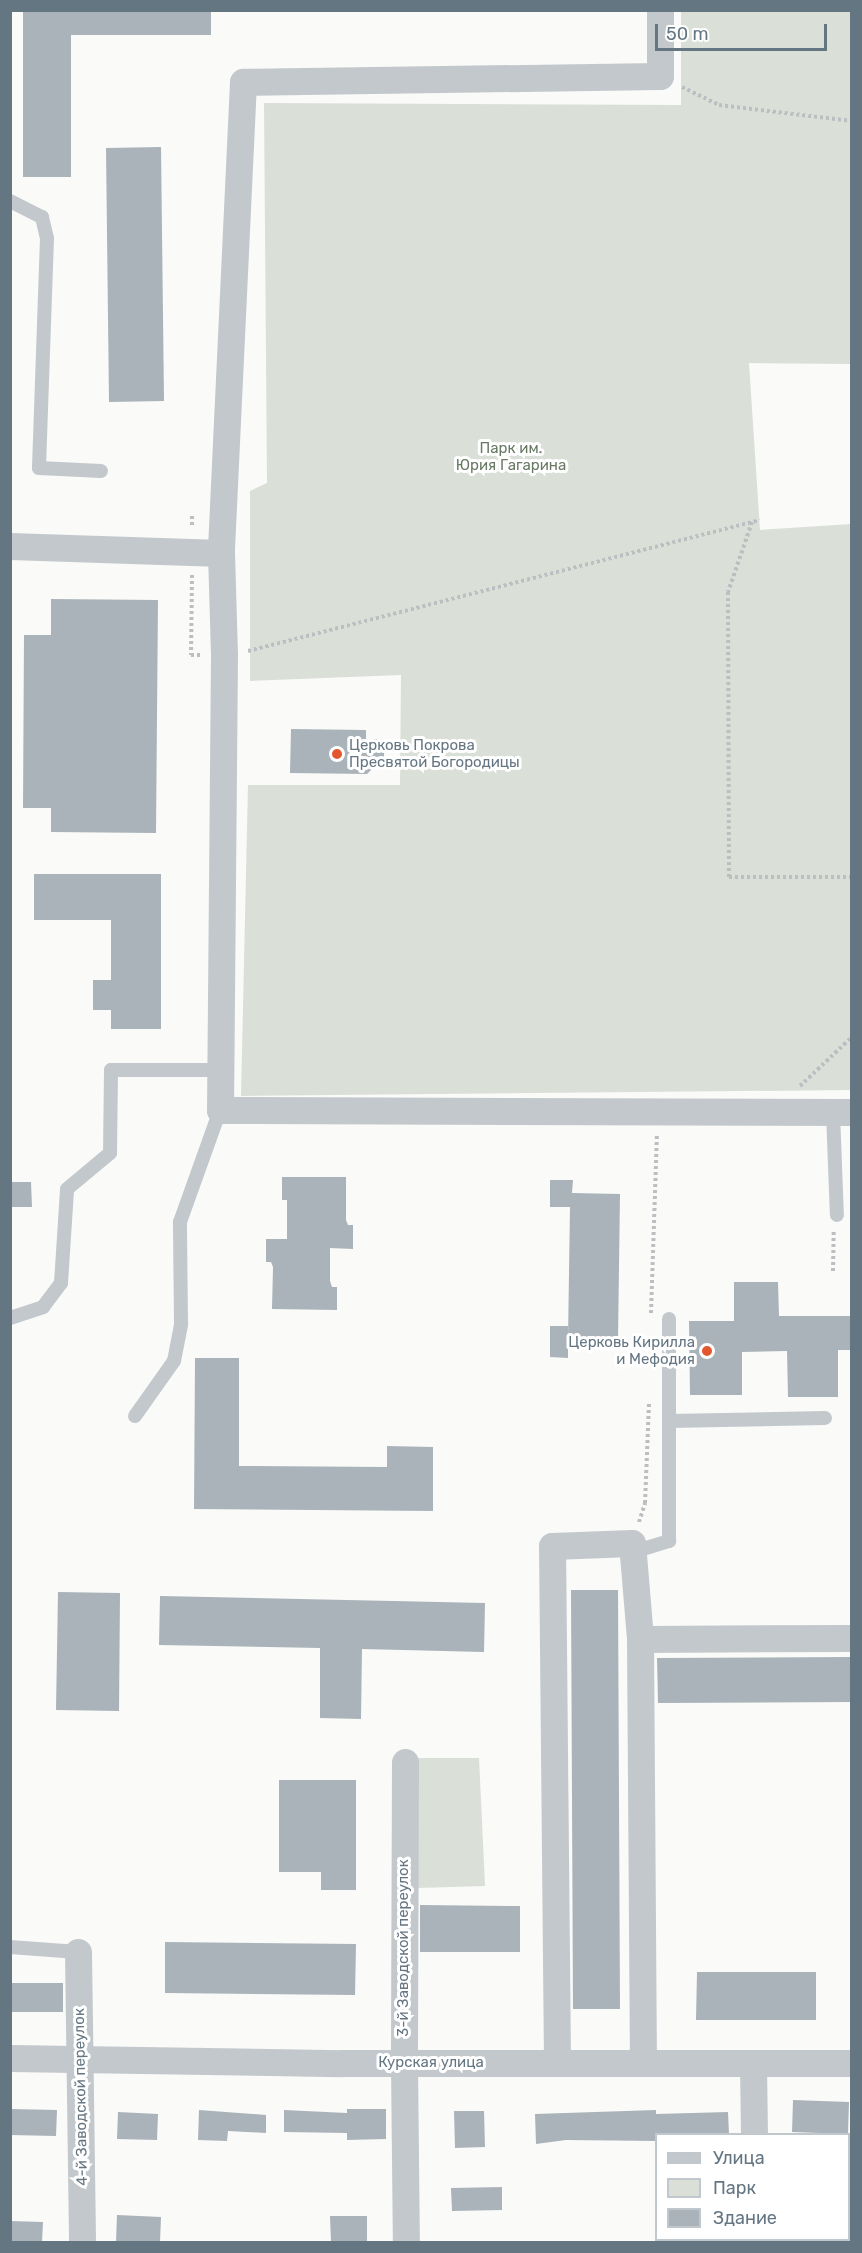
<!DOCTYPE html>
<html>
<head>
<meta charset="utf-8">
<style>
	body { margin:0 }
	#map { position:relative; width:862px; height:2253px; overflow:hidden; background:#fafaf8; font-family:Rubik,sans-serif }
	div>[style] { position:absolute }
	.green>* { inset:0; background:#dadfd7 }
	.building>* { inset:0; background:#aab3b9 }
	.path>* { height:4px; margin-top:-2px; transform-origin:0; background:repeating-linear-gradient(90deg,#bbbfc2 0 3px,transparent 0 6px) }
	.service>* { height:14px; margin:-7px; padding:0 7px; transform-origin:7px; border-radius:7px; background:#c3c8cc }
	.minor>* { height:27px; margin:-13.5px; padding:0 13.5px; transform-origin:13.5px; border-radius:13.5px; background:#c3c8cc }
	.dots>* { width:16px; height:16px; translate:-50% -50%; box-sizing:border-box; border:3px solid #fff; border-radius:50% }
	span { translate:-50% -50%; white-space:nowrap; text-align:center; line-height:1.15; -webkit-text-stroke:6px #fff; paint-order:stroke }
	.park-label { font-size:15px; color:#687a64 }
	.poi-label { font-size:15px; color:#657683 }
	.left { translate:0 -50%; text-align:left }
	.right { translate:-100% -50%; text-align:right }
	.street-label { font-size:15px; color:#657683 }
	.frame { position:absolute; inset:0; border:12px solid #657683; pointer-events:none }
	.legend { position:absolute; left:655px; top:2133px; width:195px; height:108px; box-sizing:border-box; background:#fff; border:2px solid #c1c8cd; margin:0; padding:8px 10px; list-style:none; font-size:18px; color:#657683 }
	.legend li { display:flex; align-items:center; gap:12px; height:30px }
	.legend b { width:30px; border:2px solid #c1c8cd }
	.scale { position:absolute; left:655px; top:24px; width:172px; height:27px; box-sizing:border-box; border:3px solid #657683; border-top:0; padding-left:8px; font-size:18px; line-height:21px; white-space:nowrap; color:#657683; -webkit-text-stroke:4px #fff; paint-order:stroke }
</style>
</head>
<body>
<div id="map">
	<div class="green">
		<i style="clip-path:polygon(681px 11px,851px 11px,851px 364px,749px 363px,760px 530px,851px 524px,851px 1090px,241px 1096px,248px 785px,400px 785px,401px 675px,250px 681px,250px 491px,267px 483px,264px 103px,681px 105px)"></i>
		<i style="clip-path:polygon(418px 1758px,479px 1758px,485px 1886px,417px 1888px)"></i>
	</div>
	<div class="building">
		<i style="clip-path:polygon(23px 10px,211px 10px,211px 35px,71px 35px,71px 177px,23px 177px)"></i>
		<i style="clip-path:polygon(161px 147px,164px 401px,109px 402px,106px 148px)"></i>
		<i style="clip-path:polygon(51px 599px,158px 600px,156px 833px,51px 832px,51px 808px,23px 808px,24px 635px,51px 635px)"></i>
		<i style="clip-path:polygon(291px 729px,366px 730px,366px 740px,377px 739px,384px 747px,384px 757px,367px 774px,290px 773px)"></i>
		<i style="clip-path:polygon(34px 874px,161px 874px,161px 1029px,111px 1029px,111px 1010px,93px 1010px,93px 980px,111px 980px,111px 920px,34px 920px)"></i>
		<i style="clip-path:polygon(282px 1177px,346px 1177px,346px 1220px,348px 1225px,353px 1225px,353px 1249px,330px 1248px,330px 1281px,332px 1287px,337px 1287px,337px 1310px,272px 1309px,273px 1267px,271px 1262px,266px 1262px,266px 1239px,287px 1239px,287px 1200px,282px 1200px)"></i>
		<i style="clip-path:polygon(550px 1180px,573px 1180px,572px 1193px,620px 1194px,618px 1340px,568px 1339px,570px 1207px,550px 1207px)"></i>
		<i style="clip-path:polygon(10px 1182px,31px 1182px,32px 1207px,10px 1207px)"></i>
		<i style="clip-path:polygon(734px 1282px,778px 1282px,779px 1316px,852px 1316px,852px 1350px,838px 1350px,838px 1397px,788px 1397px,787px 1351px,742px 1352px,742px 1395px,690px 1395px,689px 1321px,734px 1321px)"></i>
		<i style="clip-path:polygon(550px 1326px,568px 1326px,568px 1358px,550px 1357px)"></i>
		<i style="clip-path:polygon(195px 1358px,239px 1358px,239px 1466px,387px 1467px,387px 1446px,433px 1447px,433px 1511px,194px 1509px)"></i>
		<i style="clip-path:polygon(571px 1590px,618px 1590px,620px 2009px,573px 2009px)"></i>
		<i style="clip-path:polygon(58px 1592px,120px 1593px,119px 1711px,56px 1710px)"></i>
		<i style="clip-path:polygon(160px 1596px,485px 1603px,484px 1652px,362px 1649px,361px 1719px,320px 1718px,320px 1648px,159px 1645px)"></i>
		<i style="clip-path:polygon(852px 1657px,852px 1702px,658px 1703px,657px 1658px)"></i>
		<i style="clip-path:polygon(279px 1780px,356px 1780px,356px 1890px,321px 1890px,321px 1872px,279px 1872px)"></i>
		<i style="clip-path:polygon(420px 1905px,520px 1906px,520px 1952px,420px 1952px)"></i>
		<i style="clip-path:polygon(165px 1942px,356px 1944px,355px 1995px,165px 1993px)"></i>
		<i style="clip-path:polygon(697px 1972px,816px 1972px,816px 2020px,696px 2020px)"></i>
		<i style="clip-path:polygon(10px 1983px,63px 1983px,63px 2012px,10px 2012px)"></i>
		<i style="clip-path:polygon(793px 2100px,849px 2102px,848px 2134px,792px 2132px)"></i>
		<i style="clip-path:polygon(10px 2109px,57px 2110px,56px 2136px,10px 2135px)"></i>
		<i style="clip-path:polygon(347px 2109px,386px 2109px,386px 2139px,347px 2140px,347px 2133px,284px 2132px,284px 2110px,347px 2113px)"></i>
		<i style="clip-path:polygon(199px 2110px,266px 2115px,266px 2133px,228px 2131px,227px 2141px,198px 2140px)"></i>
		<i style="clip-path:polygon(656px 2110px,656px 2114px,728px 2112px,729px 2134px,657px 2134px,657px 2141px,566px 2140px,536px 2144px,535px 2114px)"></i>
		<i style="clip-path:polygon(454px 2111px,484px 2111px,485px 2147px,455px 2148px)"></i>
		<i style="clip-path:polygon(118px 2112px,158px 2114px,157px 2140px,117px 2139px)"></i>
		<i style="clip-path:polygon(502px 2187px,502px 2210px,452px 2211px,451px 2188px)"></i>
		<i style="clip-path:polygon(117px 2215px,161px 2217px,160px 2242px,116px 2242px)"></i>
		<i style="clip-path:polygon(330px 2216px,367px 2216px,367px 2242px,331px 2242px)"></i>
		<i style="clip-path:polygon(10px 2221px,43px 2222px,42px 2242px,10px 2242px)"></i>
	</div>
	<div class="path">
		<i style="left:682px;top:87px;width:41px;rotate:25.9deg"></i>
		<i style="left:719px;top:105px;width:134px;rotate:6.9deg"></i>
		<i style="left:192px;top:516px;width:12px;rotate:90deg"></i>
		<i style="left:752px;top:522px;width:74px;rotate:108.9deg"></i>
		<i style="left:728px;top:592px;width:285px;rotate:89.8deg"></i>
		<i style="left:729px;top:877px;width:123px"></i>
		<i style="left:192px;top:575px;width:80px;rotate:90.7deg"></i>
		<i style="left:191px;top:655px;width:11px"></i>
		<i style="left:248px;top:651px;width:528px;rotate:-14.35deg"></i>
		<i style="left:800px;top:1086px;width:71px;rotate:-43.3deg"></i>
		<i style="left:833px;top:1271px;width:39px;rotate:-89deg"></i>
		<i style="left:651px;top:1313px;width:178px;rotate:-88.1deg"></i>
		<i style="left:639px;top:1522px;width:20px;rotate:-72deg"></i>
		<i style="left:645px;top:1503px;width:101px;rotate:-87.7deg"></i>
	</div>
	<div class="service">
		<i style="left:10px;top:201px;width:36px;rotate:27deg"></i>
		<i style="left:42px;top:217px;width:22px;rotate:77deg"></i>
		<i style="left:47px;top:238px;width:230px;rotate:92deg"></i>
		<i style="left:39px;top:468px;width:62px;rotate:2.8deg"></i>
		<i style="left:833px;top:1113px;width:102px;rotate:87.8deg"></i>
		<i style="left:10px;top:1318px;width:35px;rotate:-18deg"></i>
		<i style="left:43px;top:1307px;width:30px;rotate:-53deg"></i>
		<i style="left:61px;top:1283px;width:94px;rotate:-86.3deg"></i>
		<i style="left:67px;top:1189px;width:56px;rotate:-39.9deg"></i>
		<i style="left:110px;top:1153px;width:83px;rotate:-89.3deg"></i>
		<i style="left:111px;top:1070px;width:110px"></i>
		<i style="left:135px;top:1416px;width:67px;rotate:-54.7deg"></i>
		<i style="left:174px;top:1361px;width:38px;rotate:-79deg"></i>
		<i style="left:181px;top:1324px;width:102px;rotate:-90.6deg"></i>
		<i style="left:180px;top:1222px;width:119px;rotate:-70.3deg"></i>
		<i style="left:669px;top:1421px;width:156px;rotate:-1.1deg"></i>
		<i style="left:633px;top:1552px;width:38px;rotate:-17deg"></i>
		<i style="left:669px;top:1541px;width:222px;rotate:-90deg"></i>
		<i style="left:10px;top:1947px;width:68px;rotate:4.2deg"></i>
	</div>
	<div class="minor">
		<i style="left:660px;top:10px;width:66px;rotate:90deg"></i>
		<i style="left:660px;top:76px;width:417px;rotate:179.2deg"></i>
		<i style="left:243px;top:82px;width:472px;rotate:92.7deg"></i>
		<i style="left:221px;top:553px;width:101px;rotate:88.3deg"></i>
		<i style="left:224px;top:654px;width:456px;rotate:90.5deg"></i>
		<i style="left:220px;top:1110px;width:632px;rotate:0.18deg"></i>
		<i style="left:10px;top:546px;width:211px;rotate:1.9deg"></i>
		<i style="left:640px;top:1639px;width:212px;rotate:-0.3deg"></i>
		<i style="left:405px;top:1762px;width:301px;rotate:90.2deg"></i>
		<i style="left:404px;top:2063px;width:179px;rotate:89.4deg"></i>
		<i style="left:78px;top:1952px;width:290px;rotate:89.2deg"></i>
		<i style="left:10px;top:2058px;width:332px;rotate:0.9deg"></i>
		<i style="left:342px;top:2063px;width:510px"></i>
		<i style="left:557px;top:2063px;width:517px;rotate:-90.55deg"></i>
		<i style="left:552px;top:1546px;width:80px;rotate:-2.1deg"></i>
		<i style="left:632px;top:1543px;width:96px;rotate:85.2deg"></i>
		<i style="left:640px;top:1639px;width:424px;rotate:89.6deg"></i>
		<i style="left:753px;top:2063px;width:71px;rotate:89.2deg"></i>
		<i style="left:756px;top:2240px;width:2px;rotate:90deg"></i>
	</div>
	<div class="dots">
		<i style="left:337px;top:754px;background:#e4572e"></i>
		<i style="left:707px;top:1351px;background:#e4572e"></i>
	</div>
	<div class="park-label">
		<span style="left:511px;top:457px">Парк им.<br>Юрия Гагарина</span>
	</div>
	<div class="poi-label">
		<span class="left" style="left:349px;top:754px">Церковь Покрова<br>Пресвятой Богородицы</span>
		<span class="right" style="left:695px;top:1351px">Церковь Кирилла<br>и Мефодия</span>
	</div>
	<div class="street-label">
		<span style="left:404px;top:1948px;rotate:-90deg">3-й Заводской переулок</span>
		<span style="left:431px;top:2063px">Курская улица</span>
		<span style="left:81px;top:2097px;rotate:-91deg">4-й Заводской переулок</span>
	</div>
	<div class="frame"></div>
	<ul class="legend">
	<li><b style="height:8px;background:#c3c8cc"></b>Улица</li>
	<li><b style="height:16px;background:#dadfd7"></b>Парк</li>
	<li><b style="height:16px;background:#aab3b9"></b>Здание</li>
	</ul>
	<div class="scale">50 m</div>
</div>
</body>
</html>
